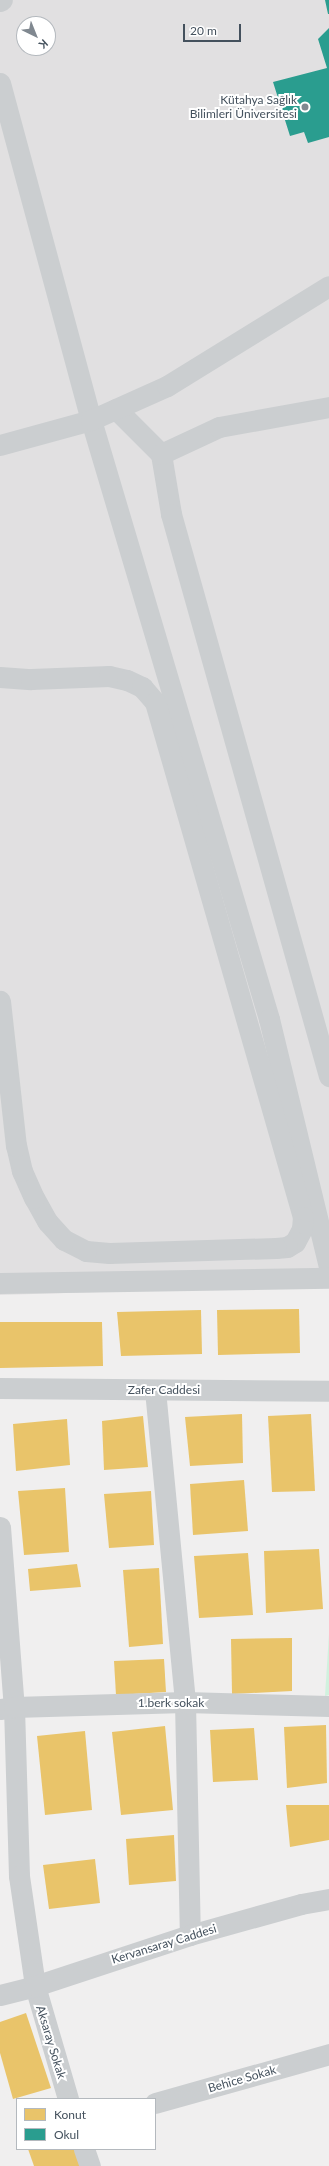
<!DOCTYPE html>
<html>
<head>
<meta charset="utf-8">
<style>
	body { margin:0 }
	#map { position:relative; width:329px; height:2166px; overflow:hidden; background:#f0efef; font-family:Lato,sans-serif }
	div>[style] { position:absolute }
	.education>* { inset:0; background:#e1e0e1 }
	.green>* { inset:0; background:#d1f1de }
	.homes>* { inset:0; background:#e9c46a }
	.schools>* { inset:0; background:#2a9d8f }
	.minor>* { height:21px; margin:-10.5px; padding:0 10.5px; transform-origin:10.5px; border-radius:10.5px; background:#cbced0 }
	.dots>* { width:11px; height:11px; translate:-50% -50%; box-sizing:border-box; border:2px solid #fff; border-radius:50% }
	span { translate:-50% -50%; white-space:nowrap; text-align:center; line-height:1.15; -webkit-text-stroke:4px #fff; paint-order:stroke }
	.poi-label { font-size:12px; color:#44515d }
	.right { translate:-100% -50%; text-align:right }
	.street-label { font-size:12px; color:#44515d }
	.legend { position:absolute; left:16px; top:2098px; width:140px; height:52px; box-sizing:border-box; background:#fff; border:1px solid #b4b9be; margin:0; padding:5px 7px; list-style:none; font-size:12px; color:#44515d }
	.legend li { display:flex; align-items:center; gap:8px; height:20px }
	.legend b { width:20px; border:1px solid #b4b9be }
	.north { position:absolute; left:16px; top:16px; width:40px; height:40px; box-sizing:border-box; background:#fff; border:1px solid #b4b9be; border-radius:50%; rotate:137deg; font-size:11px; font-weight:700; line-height:16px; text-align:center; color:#44515d }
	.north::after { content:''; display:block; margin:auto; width:14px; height:18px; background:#808890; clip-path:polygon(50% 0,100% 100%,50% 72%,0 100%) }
	.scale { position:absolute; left:183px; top:24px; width:58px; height:18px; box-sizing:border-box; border:2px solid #44515d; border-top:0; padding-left:5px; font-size:12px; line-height:14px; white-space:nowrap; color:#44515d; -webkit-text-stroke:3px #fff; paint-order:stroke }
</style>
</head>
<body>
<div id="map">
	<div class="education">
		<i style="clip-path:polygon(evenodd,0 0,329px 0,329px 1285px,0 1295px,0 0,24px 24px,48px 24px,48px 48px,24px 48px,24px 24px)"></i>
	</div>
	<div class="green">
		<i style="clip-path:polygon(329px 1634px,329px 1695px,325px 1696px)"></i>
	</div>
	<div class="homes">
		<i style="clip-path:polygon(299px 1309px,300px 1353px,218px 1355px,217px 1310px)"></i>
		<i style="clip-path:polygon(201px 1310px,202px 1354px,121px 1356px,117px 1312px)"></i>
		<i style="clip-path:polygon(0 1322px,102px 1322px,103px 1366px,0 1368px)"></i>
		<i style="clip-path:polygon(242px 1414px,243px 1463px,190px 1466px,185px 1417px)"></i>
		<i style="clip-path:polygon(311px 1414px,315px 1491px,272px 1492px,268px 1416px)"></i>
		<i style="clip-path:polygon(143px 1416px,148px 1467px,104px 1470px,102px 1421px)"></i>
		<i style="clip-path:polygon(67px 1419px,70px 1465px,16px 1471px,13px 1424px)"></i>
		<i style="clip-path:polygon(244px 1480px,248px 1531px,193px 1535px,190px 1484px)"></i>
		<i style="clip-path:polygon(65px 1488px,69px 1552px,24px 1555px,18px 1491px)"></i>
		<i style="clip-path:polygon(151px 1491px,154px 1545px,109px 1548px,104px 1494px)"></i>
		<i style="clip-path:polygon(319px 1549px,323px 1609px,266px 1613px,264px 1551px)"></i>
		<i style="clip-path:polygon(248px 1553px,253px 1615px,199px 1618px,194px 1556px)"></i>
		<i style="clip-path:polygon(77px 1564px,81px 1587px,30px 1591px,28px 1569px)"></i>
		<i style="clip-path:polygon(159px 1568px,163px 1644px,129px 1647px,123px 1570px)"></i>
		<i style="clip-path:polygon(292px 1638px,292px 1691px,232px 1694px,231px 1639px)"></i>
		<i style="clip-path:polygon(164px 1659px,166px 1692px,116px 1695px,114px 1661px)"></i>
		<i style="clip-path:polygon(326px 1725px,327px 1783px,287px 1788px,284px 1727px)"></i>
		<i style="clip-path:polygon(165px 1726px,173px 1810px,121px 1815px,112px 1732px)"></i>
		<i style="clip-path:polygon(254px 1728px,258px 1780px,213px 1782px,210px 1730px)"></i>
		<i style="clip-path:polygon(85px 1731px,92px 1810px,45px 1815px,37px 1736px)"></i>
		<i style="clip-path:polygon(286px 1805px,329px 1805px,329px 1840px,290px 1847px)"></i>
		<i style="clip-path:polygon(174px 1835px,176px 1881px,129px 1885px,126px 1839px)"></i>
		<i style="clip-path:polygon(95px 1859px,100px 1903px,49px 1909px,43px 1865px)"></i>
		<i style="clip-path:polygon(26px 2013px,51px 2088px,13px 2099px,0 2053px,0 2022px)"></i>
		<i style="clip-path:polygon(28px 2149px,75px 2149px,81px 2166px,34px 2166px)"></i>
	</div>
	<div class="schools">
		<i style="clip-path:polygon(325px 0,329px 0,329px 14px,328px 14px)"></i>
		<i style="clip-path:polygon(329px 28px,329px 137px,308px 143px,304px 132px,290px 136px,273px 82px,327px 68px,318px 39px)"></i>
	</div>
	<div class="minor">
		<i style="left:0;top:1px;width:2px;rotate:-27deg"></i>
		<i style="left:0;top:83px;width:349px;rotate:74.9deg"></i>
		<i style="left:91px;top:420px;width:625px;rotate:73.45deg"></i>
		<i style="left:269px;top:1019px;width:255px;rotate:76.4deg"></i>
		<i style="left:116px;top:409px;width:64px;rotate:45deg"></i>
		<i style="left:161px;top:454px;width:61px;rotate:80.5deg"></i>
		<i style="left:171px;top:514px;width:584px;rotate:74.3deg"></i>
		<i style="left:0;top:445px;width:94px;rotate:-15.4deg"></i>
		<i style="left:91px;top:420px;width:83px;rotate:-24.1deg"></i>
		<i style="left:167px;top:386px;width:190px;rotate:-31.7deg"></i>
		<i style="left:161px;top:454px;width:64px;rotate:-25deg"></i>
		<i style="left:219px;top:427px;width:112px;rotate:-10.3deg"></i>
		<i style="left:0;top:677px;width:31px;rotate:4deg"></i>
		<i style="left:31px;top:679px;width:78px;rotate:-2.2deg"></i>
		<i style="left:109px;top:676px;width:18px;rotate:13deg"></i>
		<i style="left:127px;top:680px;width:17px;rotate:25deg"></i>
		<i style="left:142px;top:687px;width:20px;rotate:49deg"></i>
		<i style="left:155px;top:702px;width:536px;rotate:73.97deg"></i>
		<i style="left:303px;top:1217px;width:12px;rotate:95deg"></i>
		<i style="left:302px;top:1229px;width:15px;rotate:118deg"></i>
		<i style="left:295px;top:1242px;width:9px;rotate:148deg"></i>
		<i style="left:287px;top:1247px;width:11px;rotate:175deg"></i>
		<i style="left:276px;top:1248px;width:167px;rotate:178.3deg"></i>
		<i style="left:109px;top:1253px;width:23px;rotate:-175deg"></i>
		<i style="left:86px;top:1251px;width:25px;rotate:-153deg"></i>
		<i style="left:64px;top:1240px;width:25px;rotate:-132deg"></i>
		<i style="left:47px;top:1221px;width:26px;rotate:-119deg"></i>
		<i style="left:34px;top:1198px;width:30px;rotate:-114deg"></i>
		<i style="left:22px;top:1171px;width:26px;rotate:-103deg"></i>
		<i style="left:16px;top:1146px;width:146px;rotate:-96.3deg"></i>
		<i style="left:0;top:1283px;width:329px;rotate:-0.9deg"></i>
		<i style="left:0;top:1388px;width:329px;rotate:0.5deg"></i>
		<i style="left:155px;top:1390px;width:313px;rotate:84.5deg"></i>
		<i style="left:185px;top:1702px;width:233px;rotate:88.8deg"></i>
		<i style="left:0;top:1527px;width:181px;rotate:85.6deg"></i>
		<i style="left:14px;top:1707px;width:169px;rotate:88.3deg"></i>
		<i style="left:19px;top:1876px;width:111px;rotate:81.7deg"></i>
		<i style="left:35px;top:1986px;width:118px;rotate:73.7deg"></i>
		<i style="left:0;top:1709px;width:14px;rotate:-8deg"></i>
		<i style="left:14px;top:1707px;width:171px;rotate:-1.7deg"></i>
		<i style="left:185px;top:1702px;width:144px;rotate:1.6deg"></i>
		<i style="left:0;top:1995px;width:36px;rotate:-14deg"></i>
		<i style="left:35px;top:1986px;width:163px;rotate:-18.2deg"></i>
		<i style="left:190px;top:1935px;width:115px;rotate:-15.6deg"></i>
		<i style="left:301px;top:1904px;width:28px;rotate:-10deg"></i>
		<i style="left:155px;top:2103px;width:181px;rotate:-15.7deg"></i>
		<i style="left:84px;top:2149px;width:18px;rotate:71deg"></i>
	</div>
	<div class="dots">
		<i style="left:305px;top:107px;background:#808890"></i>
	</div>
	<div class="poi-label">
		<span class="right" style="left:297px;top:107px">Kütahya Sağlık<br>Bilimleri Üniversitesi</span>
	</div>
	<div class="street-label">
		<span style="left:164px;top:1390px">Zafer Caddesi</span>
		<span style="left:171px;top:1703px">1.berk sokak</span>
		<span style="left:164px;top:1944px;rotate:-17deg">Kervansaray Caddesi</span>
		<span style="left:51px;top:2042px;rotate:73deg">Aksaray Sokak</span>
		<span style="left:242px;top:2079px;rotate:-16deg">Behice Sokak</span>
	</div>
	<ul class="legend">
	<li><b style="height:11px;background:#e9c46a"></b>Konut</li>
	<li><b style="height:11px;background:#2a9d8f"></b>Okul</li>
	</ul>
	<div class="north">K</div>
	<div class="scale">20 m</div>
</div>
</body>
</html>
